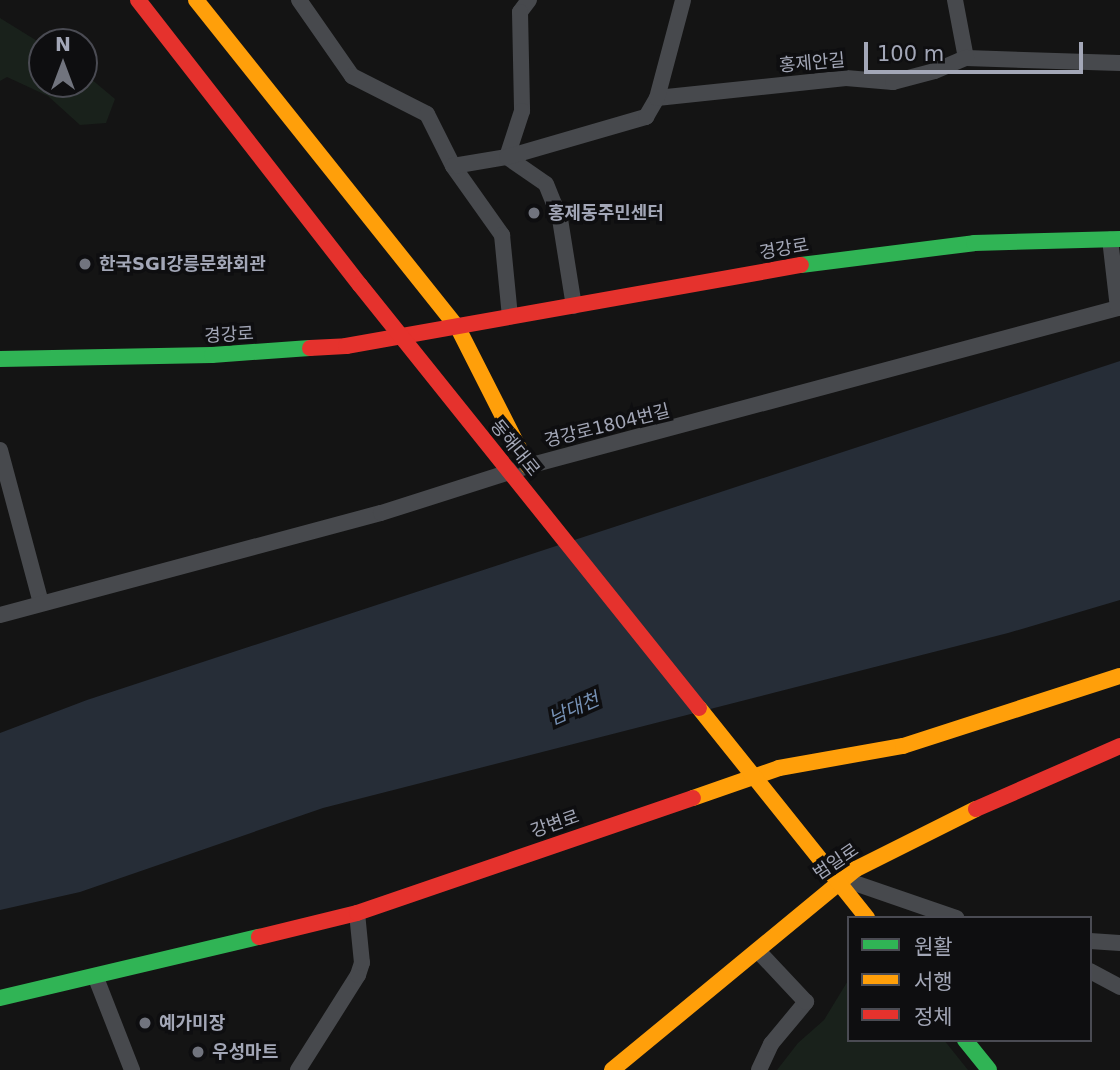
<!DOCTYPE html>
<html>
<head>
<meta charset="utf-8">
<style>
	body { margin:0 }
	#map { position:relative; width:1120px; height:1070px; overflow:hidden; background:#141414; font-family:"DejaVu Sans","Noto Sans KR",sans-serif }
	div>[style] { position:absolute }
	.green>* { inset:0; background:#19211b }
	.water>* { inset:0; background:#262d37 }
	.street>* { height:16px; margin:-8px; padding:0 8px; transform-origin:8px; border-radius:8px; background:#47494d }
	.fast>* { height:16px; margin:-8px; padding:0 8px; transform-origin:8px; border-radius:8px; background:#30b455 }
	.slow>* { height:16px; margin:-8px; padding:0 8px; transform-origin:8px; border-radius:8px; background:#ff9f0a }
	.jam>* { height:16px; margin:-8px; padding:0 8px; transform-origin:8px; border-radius:8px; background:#e5322d }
	.slow-bridge>* { height:16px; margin:-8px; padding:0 8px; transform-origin:8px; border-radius:8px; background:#ff9f0a }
	.jam-bridge>* { height:16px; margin:-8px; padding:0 8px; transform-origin:8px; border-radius:8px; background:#e5322d }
	.dots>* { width:19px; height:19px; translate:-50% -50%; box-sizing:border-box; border:4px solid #0e0e10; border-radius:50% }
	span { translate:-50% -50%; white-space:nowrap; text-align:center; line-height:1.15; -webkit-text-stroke:7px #0e0e10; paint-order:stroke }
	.street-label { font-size:18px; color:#a3a7b7 }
	.poi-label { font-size:18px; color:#a3a7b7; font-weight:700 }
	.left { translate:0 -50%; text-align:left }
	.water-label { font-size:19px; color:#7691b5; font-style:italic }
	.legend { position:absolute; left:847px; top:916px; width:245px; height:126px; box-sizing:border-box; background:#0e0e10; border:2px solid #4a4b53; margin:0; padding:9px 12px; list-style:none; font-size:21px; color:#a3a7b7 }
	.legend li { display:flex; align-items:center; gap:14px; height:35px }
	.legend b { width:35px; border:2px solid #4a4b53 }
	.north { position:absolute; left:28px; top:28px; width:70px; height:70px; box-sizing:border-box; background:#0e0e10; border:2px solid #4a4b53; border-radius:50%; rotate:0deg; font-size:19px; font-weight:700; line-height:28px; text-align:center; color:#a3a7b7 }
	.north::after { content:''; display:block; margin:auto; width:24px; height:32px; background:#71747e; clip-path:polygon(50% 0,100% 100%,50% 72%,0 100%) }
	.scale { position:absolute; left:864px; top:42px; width:219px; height:32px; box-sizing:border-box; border:4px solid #a3a7b7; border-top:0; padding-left:9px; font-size:21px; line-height:24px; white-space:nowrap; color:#a3a7b7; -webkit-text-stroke:5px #0e0e10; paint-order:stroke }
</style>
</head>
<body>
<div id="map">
	<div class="green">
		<i style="clip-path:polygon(0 18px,42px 44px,42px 84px,84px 84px,84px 73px,115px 99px,106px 123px,80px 125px,48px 96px,7px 77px,0 81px)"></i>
		<i style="clip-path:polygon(849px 979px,849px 1040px,944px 1040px,968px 1070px,777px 1070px,798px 1043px,824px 1020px)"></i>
	</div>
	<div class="water">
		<i style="clip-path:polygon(1120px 361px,1120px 600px,1008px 633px,323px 808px,80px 892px,0 910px,0 733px,87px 700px)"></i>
	</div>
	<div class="street">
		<i style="left:299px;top:0;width:93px;rotate:55.1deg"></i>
		<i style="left:352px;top:76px;width:84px;rotate:26.9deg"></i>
		<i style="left:427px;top:114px;width:58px;rotate:63.4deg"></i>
		<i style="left:453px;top:166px;width:85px;rotate:54.6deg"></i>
		<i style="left:502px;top:235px;width:82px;rotate:84.4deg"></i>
		<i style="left:529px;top:0;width:15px;rotate:127deg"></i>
		<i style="left:520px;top:12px;width:99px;rotate:88.8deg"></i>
		<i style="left:522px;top:111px;width:48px;rotate:108.1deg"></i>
		<i style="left:507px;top:157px;width:47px;rotate:34.7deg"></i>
		<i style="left:546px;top:184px;width:38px;rotate:68deg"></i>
		<i style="left:560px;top:219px;width:88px;rotate:80.9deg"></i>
		<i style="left:955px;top:0;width:59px;rotate:79.3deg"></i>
		<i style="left:966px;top:58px;width:154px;rotate:1.9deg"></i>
		<i style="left:657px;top:98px;width:190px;rotate:-6deg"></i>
		<i style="left:846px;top:78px;width:47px;rotate:4.9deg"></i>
		<i style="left:893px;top:82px;width:43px;rotate:-14.7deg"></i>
		<i style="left:935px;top:71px;width:34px;rotate:-23deg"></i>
		<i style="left:453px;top:166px;width:55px;rotate:-9.5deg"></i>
		<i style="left:507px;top:157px;width:145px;rotate:-16.1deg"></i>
		<i style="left:646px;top:117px;width:22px;rotate:-60deg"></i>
		<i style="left:657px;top:98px;width:101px;rotate:-75.1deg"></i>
		<i style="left:0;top:450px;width:158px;rotate:75deg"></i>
		<i style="left:0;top:615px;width:394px;rotate:-15deg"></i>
		<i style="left:381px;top:513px;width:154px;rotate:-17.7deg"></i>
		<i style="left:528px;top:466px;width:611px;rotate:-14.99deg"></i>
		<i style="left:1118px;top:308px;width:69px;rotate:-96.6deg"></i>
		<i style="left:843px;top:879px;width:120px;rotate:19deg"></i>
		<i style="left:1090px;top:941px;width:30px;rotate:4deg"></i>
		<i style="left:1090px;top:971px;width:34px;rotate:28deg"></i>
		<i style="left:96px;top:978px;width:99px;rotate:68.6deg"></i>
		<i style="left:298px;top:1070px;width:112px;rotate:-57.7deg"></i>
		<i style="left:358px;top:975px;width:13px;rotate:-72deg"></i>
		<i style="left:362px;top:963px;width:50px;rotate:-95.7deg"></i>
		<i style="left:759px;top:1070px;width:29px;rotate:-65deg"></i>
		<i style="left:771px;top:1044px;width:55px;rotate:-50.2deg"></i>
		<i style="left:806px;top:1002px;width:69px;rotate:-133.2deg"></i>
	</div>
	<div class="fast">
		<i style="left:801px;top:265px;width:174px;rotate:-7.2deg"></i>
		<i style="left:974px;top:243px;width:146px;rotate:-1.6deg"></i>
		<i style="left:0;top:359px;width:212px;rotate:-1.1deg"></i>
		<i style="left:212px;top:355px;width:98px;rotate:-4.1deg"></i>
		<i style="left:0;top:998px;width:266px;rotate:-13.3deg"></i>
		<i style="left:965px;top:1040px;width:38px;rotate:51deg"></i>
	</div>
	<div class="slow">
		<i style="left:196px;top:0;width:420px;rotate:51.4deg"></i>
		<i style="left:458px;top:328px;width:155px;rotate:63.1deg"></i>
		<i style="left:693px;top:798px;width:91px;rotate:-19.2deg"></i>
		<i style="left:779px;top:768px;width:126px;rotate:-10.1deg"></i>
		<i style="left:903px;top:746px;width:228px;rotate:-17.9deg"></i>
		<i style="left:612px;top:1070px;width:316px;rotate:-39.5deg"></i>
		<i style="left:856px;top:869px;width:134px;rotate:-26.6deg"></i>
	</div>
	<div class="jam">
		<i style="left:138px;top:0;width:361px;rotate:52.1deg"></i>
		<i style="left:310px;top:348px;width:36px;rotate:-3deg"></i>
		<i style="left:346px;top:346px;width:462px;rotate:-10.1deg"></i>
		<i style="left:976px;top:809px;width:157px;rotate:-23.6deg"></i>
		<i style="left:259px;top:937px;width:101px;rotate:-13.8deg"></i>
		<i style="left:357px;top:913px;width:355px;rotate:-18.9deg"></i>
	</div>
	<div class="slow-bridge">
		<i style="left:699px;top:708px;width:269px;rotate:51.3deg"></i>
	</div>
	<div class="jam-bridge">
		<i style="left:360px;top:285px;width:542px;rotate:51.29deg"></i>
	</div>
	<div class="dots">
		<i style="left:534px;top:213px;background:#71747e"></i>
		<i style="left:85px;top:264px;background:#71747e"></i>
		<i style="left:145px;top:1023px;background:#71747e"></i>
		<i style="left:198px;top:1052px;background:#71747e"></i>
	</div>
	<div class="street-label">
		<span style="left:812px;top:63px;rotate:-5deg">홍제안길</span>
		<span style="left:784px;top:249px;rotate:-10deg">경강로</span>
		<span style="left:229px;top:335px;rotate:-3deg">경강로</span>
		<span style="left:607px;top:426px;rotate:-14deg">경강로1804번길</span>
		<span style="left:515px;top:448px;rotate:51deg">동해대로</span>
		<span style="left:555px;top:824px;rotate:-19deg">강변로</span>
		<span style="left:836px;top:862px;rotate:-34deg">범일로</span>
	</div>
	<div class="poi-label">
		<span class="left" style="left:548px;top:213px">홍제동주민센터</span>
		<span class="left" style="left:99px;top:264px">한국SGI강릉문화회관</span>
		<span class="left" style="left:159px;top:1023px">예가미장</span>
		<span class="left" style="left:212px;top:1052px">우성마트</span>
	</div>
	<div class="water-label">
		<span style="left:574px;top:709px;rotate:-24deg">남대천</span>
	</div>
	<ul class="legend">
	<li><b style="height:9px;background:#30b455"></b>원활</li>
	<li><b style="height:9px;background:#ff9f0a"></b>서행</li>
	<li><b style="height:9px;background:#e5322d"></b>정체</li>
	</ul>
	<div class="north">N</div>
	<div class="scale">100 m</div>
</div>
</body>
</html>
